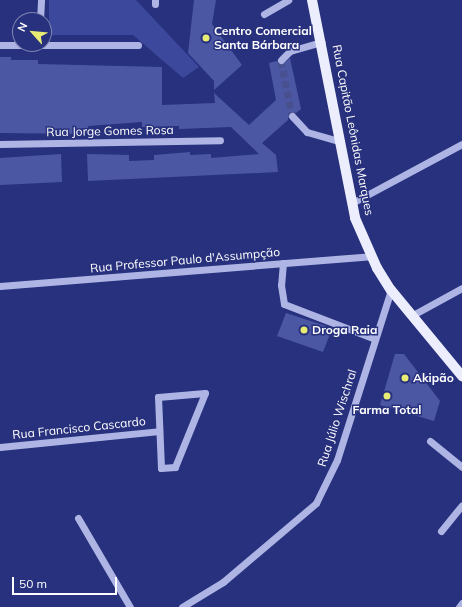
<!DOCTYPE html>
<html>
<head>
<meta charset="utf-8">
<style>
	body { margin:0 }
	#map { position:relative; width:462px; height:607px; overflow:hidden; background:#28317d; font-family:Mulish,sans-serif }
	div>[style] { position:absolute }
	.green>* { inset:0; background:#3c489b }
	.building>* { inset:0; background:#4c57a4 }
	.minor-tunnel>* { height:7px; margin-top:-3.5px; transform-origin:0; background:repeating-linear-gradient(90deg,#485090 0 7px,transparent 0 10.5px) }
	.minor>* { height:7px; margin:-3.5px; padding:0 3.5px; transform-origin:3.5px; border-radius:3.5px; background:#aeb5e5 }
	.major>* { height:10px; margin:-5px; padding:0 5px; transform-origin:5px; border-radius:5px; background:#edeefd }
	.dots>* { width:11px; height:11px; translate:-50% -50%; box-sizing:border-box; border:2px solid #28317d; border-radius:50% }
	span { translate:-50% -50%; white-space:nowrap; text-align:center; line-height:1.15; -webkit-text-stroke:3px #28317d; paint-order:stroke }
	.poi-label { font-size:12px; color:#fff; font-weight:700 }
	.left { translate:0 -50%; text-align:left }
	.street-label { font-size:12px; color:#fff }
	.north { position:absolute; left:12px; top:12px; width:40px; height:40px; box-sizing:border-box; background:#28317d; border:1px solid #7e83b1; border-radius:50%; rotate:297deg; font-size:11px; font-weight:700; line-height:16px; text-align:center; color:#fff }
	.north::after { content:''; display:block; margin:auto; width:14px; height:18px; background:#e8ec74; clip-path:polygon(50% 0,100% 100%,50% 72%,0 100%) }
	.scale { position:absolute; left:12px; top:577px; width:105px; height:18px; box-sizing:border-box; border:2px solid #fff; border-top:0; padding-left:5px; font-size:12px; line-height:14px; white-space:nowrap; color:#fff; -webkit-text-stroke:3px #28317d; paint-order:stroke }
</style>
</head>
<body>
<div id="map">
	<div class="green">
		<i style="clip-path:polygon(49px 0,136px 0,199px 67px,183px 78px,133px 35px,49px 35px)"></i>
	</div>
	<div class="building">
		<i style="clip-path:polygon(194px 0,216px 0,212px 24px,242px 65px,214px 90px,214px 81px,188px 53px)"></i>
		<i style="clip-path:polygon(0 57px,11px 57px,11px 60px,38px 60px,38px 64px,162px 67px,162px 105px,215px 103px,214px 93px,249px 125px,276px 100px,269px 63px,276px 61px,282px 65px,290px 58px,301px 109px,296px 113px,289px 112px,288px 120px,262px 143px,276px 155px,278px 172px,88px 181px,87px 154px,129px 155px,129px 161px,154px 160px,154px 155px,190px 152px,190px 155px,211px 154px,211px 158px,259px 154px,231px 127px,179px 129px,179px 126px,142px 127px,142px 122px,88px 126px,89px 134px,0 133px)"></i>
		<i style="clip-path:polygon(61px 154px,62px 182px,0 185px,0 158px)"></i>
		<i style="clip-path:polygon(286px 313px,326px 326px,330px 334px,323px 352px,277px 336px)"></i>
		<i style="clip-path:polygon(395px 354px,404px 354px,440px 401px,434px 421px,380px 405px)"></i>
	</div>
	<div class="minor-tunnel">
		<i style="left:281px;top:60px;width:57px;rotate:78.9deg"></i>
	</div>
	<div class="minor">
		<i style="left:155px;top:4px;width:4px;rotate:-90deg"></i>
		<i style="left:264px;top:14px;width:28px;rotate:-30deg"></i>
		<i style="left:40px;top:20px;width:20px;rotate:-87deg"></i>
		<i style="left:0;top:45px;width:138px"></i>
		<i style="left:281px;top:60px;width:13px;rotate:-45deg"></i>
		<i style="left:290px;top:51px;width:33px;rotate:-16deg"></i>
		<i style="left:292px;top:116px;width:22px;rotate:47deg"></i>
		<i style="left:307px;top:132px;width:35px;rotate:16deg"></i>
		<i style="left:0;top:144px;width:220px;rotate:-1deg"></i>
		<i style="left:352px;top:203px;width:125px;rotate:-28.2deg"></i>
		<i style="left:283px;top:263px;width:22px;rotate:95deg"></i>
		<i style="left:281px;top:285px;width:19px;rotate:81deg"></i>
		<i style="left:284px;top:304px;width:97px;rotate:21deg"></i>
		<i style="left:0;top:286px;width:372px;rotate:-4.6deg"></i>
		<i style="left:411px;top:316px;width:58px;rotate:-28.8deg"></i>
		<i style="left:205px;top:393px;width:80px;rotate:112.1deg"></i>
		<i style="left:175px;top:467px;width:14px;rotate:176deg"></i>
		<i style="left:161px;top:468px;width:71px;rotate:-92.4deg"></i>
		<i style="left:158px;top:397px;width:47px;rotate:-4.9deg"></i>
		<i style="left:430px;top:441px;width:41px;rotate:39.1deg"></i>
		<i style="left:0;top:447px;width:160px;rotate:-5.7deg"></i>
		<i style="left:78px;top:518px;width:103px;rotate:59.7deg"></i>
		<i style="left:441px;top:531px;width:33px;rotate:-51deg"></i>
		<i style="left:182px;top:607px;width:48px;rotate:-31.4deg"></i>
		<i style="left:223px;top:582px;width:122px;rotate:-40.3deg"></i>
		<i style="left:316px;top:503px;width:48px;rotate:-64deg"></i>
		<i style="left:337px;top:460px;width:178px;rotate:-72.4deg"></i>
		<i style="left:459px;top:607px;width:5px;rotate:-53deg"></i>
	</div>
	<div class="major">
		<i style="left:312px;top:0;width:222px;rotate:78.8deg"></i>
		<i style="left:355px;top:218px;width:55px;rotate:66.3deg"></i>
		<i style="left:377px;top:268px;width:26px;rotate:58deg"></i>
		<i style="left:391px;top:290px;width:112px;rotate:50.5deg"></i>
	</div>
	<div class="dots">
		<i style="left:206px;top:38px;background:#e8ec74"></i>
		<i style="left:304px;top:330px;background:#e8ec74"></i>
		<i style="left:405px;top:378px;background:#e8ec74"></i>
		<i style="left:387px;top:396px;background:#e8ec74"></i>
	</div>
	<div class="poi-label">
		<span class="left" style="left:214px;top:38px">Centro Comercial<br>Santa Bárbara</span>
		<span class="left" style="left:312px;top:330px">Droga Raia</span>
		<span class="left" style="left:413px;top:378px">Akipão</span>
		<span style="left:387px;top:410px">Farma Total</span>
	</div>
	<div class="street-label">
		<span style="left:353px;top:130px;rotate:79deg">Rua Capitão Leônidas Marques</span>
		<span style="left:110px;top:131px;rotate:-1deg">Rua Jorge Gomes Rosa</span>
		<span style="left:185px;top:260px;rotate:-5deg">Rua Professor Paulo d'Assumpção</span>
		<span style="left:337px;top:418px;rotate:-72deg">Rua Júlio Wischral</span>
		<span style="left:79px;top:428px;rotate:-6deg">Rua Francisco Cascardo</span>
	</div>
	<div class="north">N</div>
	<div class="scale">50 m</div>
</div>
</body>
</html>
